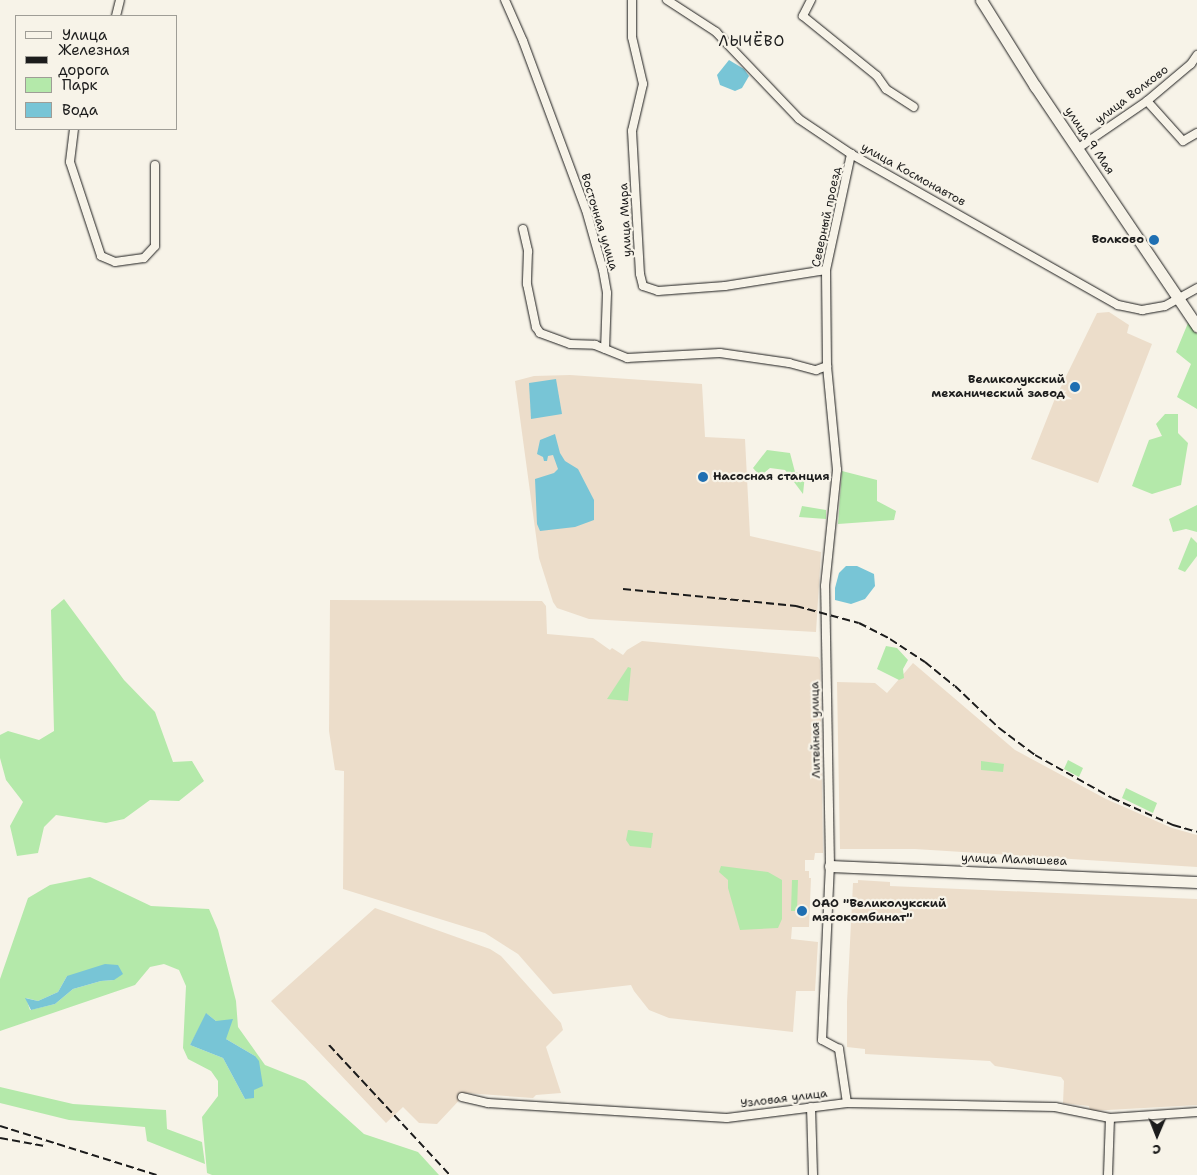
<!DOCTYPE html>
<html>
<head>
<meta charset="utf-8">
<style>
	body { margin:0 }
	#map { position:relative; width:1197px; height:1175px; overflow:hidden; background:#f7f3e8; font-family:"Shantell Sans",sans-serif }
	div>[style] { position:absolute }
	.built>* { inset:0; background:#ecddca }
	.green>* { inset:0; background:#b4e9aa }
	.water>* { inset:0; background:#78c5d6 }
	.roads { filter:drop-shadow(0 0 1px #1c1c1c) drop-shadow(0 0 1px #1c1c1c) }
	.street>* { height:8px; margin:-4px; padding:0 4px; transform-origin:4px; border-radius:4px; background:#f7f3e8 }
	.secondary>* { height:11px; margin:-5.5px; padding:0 5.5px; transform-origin:5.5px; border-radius:5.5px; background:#f7f3e8 }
	.rail>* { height:2px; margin-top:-1px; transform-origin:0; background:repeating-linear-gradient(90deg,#1c1c1c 0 8px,transparent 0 12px) }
	.dots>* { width:14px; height:14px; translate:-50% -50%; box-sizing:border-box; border:2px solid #f7f3e8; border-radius:50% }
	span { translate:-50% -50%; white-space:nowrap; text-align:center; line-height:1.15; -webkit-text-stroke:4.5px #f7f3e8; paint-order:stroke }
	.street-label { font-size:12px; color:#1c1c1c }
	.poi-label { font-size:12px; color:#1c1c1c; font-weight:700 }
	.right { translate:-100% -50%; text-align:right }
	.left { translate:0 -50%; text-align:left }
	.quarter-label { font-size:15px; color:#1c1c1c; letter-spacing:1px }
	.legend { position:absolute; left:15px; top:15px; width:162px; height:115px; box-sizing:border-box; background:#f7f3e8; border:1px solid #9f9d96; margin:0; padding:6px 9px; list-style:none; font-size:15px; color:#1c1c1c }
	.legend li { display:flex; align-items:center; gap:10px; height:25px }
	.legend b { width:25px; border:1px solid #9f9d96 }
	.north { position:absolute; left:1132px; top:1110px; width:50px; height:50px; -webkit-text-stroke:4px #f7f3e8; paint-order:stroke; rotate:181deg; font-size:14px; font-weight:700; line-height:20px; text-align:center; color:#1c1c1c }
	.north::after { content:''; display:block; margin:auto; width:18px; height:22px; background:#1c1c1c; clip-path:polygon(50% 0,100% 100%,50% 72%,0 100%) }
</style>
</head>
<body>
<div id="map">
	<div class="built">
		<i style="clip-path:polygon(1109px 312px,1129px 325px,1127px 333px,1152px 344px,1098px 483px,1031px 459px,1054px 401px,1097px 313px)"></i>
		<i style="clip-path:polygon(570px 375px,702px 384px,705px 437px,745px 439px,750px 536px,821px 552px,816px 632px,589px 619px,557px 608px,553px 602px,539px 558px,515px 381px,534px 376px)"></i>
		<i style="clip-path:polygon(330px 600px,542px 601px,546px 606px,547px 634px,593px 638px,610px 650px,612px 648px,623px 655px,627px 650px,642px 641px,818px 657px,820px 660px,823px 853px,815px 853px,814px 860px,805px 860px,805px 871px,809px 871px,809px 878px,811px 878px,809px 927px,792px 927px,791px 939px,818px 942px,815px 991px,796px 991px,793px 1032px,669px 1018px,649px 1010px,634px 991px,631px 985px,553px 994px,518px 954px,485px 933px,343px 889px,344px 771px,335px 770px,329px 731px)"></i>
		<i style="clip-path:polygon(913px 663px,1015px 750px,1106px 799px,1172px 828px,1197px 835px,1197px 867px,915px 849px,840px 849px,837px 682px,875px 683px,887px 693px)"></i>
		<i style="clip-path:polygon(858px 880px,890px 882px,890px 886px,1197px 899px,1197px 1105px,1090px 1111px,1089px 1106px,1063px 1103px,1064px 1081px,1061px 1077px,995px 1066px,990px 1061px,865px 1054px,865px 1049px,847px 1047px,847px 1002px,853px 883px,858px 883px)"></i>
		<i style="clip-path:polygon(375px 908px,490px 949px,501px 956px,561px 1023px,563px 1030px,546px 1047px,561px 1093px,536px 1095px,533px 1098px,466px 1093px,437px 1124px,419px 1123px,403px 1107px,386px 1123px,271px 1001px)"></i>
	</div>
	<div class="green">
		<i style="clip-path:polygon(1188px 323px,1197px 334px,1197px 409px,1177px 397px,1191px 364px,1176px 352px)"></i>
		<i style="clip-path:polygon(1165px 414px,1178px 414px,1178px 433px,1188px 443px,1181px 485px,1152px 494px,1132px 486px,1149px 440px,1162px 436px,1156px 424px)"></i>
		<i style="clip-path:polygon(767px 450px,790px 453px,795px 472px,805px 475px,803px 494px,785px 470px,770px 468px,760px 476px,753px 468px)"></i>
		<i style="clip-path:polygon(842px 471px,877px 480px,877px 501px,896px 511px,894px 520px,838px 524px)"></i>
		<i style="clip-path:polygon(1197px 505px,1197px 532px,1186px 529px,1173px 532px,1169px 519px)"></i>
		<i style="clip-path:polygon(802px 506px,826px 510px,826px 519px,799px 517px)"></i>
		<i style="clip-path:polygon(1191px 537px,1197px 543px,1197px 556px,1185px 572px,1178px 569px)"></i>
		<i style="clip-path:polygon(64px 599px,124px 680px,155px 712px,173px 762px,192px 761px,204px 781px,179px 801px,150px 800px,124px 819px,106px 823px,56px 815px,44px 827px,38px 853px,17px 856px,10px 826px,23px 802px,6px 780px,0 758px,0 735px,8px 731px,39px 740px,54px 731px,51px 610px)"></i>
		<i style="clip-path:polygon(886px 646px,897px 648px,908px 660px,903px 669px,904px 678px,899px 680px,877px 669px)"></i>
		<i style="clip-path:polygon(628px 667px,631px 668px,628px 701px,607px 699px)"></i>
		<i style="clip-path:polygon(1068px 760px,1083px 768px,1079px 777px,1064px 769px)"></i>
		<i style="clip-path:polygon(981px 761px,1004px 764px,1003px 772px,981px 770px)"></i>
		<i style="clip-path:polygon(1126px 788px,1157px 803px,1153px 813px,1122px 798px)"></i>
		<i style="clip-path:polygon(628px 830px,653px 833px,651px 848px,630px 846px,626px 840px)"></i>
		<i style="clip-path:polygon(721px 866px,768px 872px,782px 880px,782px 919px,778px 928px,740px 930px,728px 888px,728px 880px,719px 872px)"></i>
		<i style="clip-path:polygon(evenodd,90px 877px,151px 906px,209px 909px,218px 930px,236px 1001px,238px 1027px,265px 1065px,305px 1081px,364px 1134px,418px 1152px,439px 1175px,212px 1175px,207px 1173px,202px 1117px,218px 1096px,218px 1081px,211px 1071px,188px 1059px,183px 1048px,186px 986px,179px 970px,164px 964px,150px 967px,135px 985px,0 1031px,0 979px,28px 898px,50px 885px,90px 877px,67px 976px,114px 980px,101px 981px,73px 989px,55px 1004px,30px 1010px,26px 998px,38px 1001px,58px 992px,67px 976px,90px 877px,207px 1014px,216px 1021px,226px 1039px,255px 1056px,254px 1090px,245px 1099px,223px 1058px,190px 1045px,207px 1014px)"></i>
		<i style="clip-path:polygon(792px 880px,798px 880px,797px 911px,791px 911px)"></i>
		<i style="clip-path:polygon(0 1087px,73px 1104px,166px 1110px,167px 1129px,202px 1142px,205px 1164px,147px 1141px,145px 1127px,69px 1120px,0 1103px)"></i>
	</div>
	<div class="water">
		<i style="clip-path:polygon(729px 60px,744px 69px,749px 76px,742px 88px,735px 91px,720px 85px,717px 75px)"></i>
		<i style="clip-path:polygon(556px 379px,562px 414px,531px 419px,529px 383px)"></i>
		<i style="clip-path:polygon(555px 434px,560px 453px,565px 461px,578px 469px,594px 500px,594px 520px,575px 527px,540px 531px,537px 524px,535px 479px,554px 473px,558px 469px,553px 455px,548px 456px,547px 461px,544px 461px,543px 457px,537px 454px,540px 440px)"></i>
		<i style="clip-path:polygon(846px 566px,857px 566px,874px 574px,875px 586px,865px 599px,851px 604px,835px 600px,835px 588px,839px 573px)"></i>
		<i style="clip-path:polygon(105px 964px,118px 965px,123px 974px,114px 980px,101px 981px,73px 989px,55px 1004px,31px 1010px,25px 998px,38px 1001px,58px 992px,67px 976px)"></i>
		<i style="clip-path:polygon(206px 1013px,216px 1021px,233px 1019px,226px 1039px,255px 1056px,259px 1061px,263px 1086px,254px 1090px,254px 1098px,245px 1099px,223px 1058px,190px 1045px)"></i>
	</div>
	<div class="roads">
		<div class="street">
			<i style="left:505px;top:0;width:45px;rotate:66.3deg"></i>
			<i style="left:523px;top:41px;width:180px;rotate:69.6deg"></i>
			<i style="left:586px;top:210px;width:62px;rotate:74.2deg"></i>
			<i style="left:603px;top:270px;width:23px;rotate:80deg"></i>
			<i style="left:607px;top:293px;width:56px;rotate:92deg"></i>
			<i style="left:632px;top:0;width:37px;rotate:90deg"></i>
			<i style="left:632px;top:37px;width:48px;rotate:76.8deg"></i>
			<i style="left:643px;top:84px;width:48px;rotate:103.2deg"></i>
			<i style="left:632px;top:131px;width:143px;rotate:86.8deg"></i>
			<i style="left:640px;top:274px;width:12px;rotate:76deg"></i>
			<i style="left:643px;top:286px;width:16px;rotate:18deg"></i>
			<i style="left:658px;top:291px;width:67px;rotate:-4.3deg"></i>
			<i style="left:725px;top:286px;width:102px;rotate:-9deg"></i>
			<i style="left:667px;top:0;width:59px;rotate:33.1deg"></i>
			<i style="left:716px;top:32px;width:120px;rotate:46.3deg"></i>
			<i style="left:799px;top:119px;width:63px;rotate:33.9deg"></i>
			<i style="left:851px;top:154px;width:307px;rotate:29.5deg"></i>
			<i style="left:1118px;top:305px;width:25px;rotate:12deg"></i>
			<i style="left:1142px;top:310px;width:23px;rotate:-10deg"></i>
			<i style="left:1165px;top:306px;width:37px;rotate:-29deg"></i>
			<i style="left:811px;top:0;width:18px;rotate:117deg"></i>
			<i style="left:803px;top:16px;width:95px;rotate:39deg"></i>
			<i style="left:877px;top:76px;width:16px;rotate:55deg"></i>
			<i style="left:886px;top:89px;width:33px;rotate:33deg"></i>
			<i style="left:116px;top:16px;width:16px;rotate:-76deg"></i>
			<i style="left:1147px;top:101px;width:54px;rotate:48deg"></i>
			<i style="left:1183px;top:141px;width:16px;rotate:-30deg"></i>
			<i style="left:74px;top:129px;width:33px;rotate:97deg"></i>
			<i style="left:70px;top:162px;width:99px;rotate:71.7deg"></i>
			<i style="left:101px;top:256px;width:15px;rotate:23deg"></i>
			<i style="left:115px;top:262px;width:29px;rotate:-8deg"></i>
			<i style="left:144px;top:258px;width:16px;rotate:-47deg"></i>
			<i style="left:155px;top:246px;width:81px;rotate:-90deg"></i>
			<i style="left:1077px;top:149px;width:85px;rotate:-34.4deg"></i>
			<i style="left:1147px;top:101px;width:57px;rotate:-40.1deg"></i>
			<i style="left:1191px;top:64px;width:11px;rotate:-56deg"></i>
			<i style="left:523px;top:229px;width:23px;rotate:77deg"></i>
			<i style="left:528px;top:251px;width:33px;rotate:92deg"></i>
			<i style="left:527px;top:284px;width:44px;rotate:78.2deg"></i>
			<i style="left:536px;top:327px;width:7px;rotate:56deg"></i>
			<i style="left:540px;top:333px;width:32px;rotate:20deg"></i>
			<i style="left:570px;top:344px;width:25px;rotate:2deg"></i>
			<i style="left:595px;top:345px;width:35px;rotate:22deg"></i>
			<i style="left:627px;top:358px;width:93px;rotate:-3.1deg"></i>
			<i style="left:720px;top:353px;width:70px;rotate:8.2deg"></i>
			<i style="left:789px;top:363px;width:28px;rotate:15deg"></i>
			<i style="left:816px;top:370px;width:12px;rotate:-20deg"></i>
			<i style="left:462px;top:1097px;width:27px;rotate:13deg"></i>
			<i style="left:488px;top:1103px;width:239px;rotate:3.6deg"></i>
			<i style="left:727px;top:1118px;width:121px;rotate:-7.1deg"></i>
			<i style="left:847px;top:1103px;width:208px;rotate:1.1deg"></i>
			<i style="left:1055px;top:1107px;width:56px;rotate:11.3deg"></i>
			<i style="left:1110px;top:1118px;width:87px;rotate:-3.9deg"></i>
			<i style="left:847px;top:1103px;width:55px;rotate:-98.4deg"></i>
			<i style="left:839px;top:1049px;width:19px;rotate:-152deg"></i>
			<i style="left:822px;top:1040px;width:174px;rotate:-87.4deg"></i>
			<i style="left:830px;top:866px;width:280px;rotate:-91deg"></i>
			<i style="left:825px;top:586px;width:117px;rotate:-84.1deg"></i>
			<i style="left:837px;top:470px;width:104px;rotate:-95.5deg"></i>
			<i style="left:827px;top:366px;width:96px;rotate:-90.6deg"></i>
			<i style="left:826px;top:270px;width:119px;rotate:-77.8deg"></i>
			<i style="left:811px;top:1107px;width:68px;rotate:88.3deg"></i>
			<i style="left:1108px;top:1175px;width:57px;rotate:-88deg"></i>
		</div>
		<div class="secondary">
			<i style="left:981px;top:0;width:102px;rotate:57.9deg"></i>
			<i style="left:1035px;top:86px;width:290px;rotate:56deg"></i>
			<i style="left:830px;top:866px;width:367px;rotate:2.5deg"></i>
		</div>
	</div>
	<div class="rail">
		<i style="left:623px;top:589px;width:174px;rotate:5.6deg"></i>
		<i style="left:796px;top:606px;width:65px;rotate:15.1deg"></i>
		<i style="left:859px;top:623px;width:35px;rotate:27deg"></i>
		<i style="left:890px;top:639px;width:42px;rotate:33.3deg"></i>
		<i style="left:925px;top:662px;width:38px;rotate:39deg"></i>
		<i style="left:955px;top:686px;width:61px;rotate:43.7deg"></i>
		<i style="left:999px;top:728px;width:45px;rotate:36.9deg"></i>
		<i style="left:1035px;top:755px;width:88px;rotate:29.2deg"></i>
		<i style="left:1112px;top:798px;width:67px;rotate:23.9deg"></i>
		<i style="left:1173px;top:825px;width:25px;rotate:16deg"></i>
		<i style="left:329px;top:1045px;width:178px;rotate:47.1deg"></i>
		<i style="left:0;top:1126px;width:164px;rotate:17.4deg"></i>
		<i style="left:0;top:1138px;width:45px;rotate:10.3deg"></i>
	</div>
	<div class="dots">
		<i style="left:1154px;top:240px;background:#1f6fb2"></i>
		<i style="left:1075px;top:387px;background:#1f6fb2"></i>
		<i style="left:703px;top:477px;background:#1f6fb2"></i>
		<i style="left:802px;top:911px;background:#1f6fb2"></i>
	</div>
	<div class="street-label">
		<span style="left:1132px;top:95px;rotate:-37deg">улица Волково</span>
		<span style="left:1089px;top:141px;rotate:56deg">улица 9 Мая</span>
		<span style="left:913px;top:175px;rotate:29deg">улица Космонавтов</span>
		<span style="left:827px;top:217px;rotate:-78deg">Северный проезд</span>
		<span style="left:626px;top:220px;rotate:-93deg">улица Мира</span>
		<span style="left:599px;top:222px;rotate:73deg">Восточная улица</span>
		<span style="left:816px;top:730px;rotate:-91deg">Литейная улица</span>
		<span style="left:1014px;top:860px;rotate:2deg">улица Малышева</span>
		<span style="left:784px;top:1099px;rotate:-7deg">Узловая улица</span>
	</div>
	<div class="poi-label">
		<span class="right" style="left:1144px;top:240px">Волково</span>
		<span class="right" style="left:1065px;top:387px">Великолукский<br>механический завод</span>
		<span class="left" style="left:713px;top:477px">Насосная станция</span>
		<span class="left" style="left:812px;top:911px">ОАО "Великолукский<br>мясокомбинат"</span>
	</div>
	<div class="quarter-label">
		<span style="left:752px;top:42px">ЛЫЧЁВО</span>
	</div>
	<ul class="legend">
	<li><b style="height:6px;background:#f7f3e8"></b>Улица</li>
	<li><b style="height:6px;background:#1c1c1c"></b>Железная дорога</li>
	<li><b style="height:14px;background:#b4e9aa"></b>Парк</li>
	<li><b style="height:14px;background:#78c5d6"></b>Вода</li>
	</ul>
	<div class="north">С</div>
</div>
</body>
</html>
